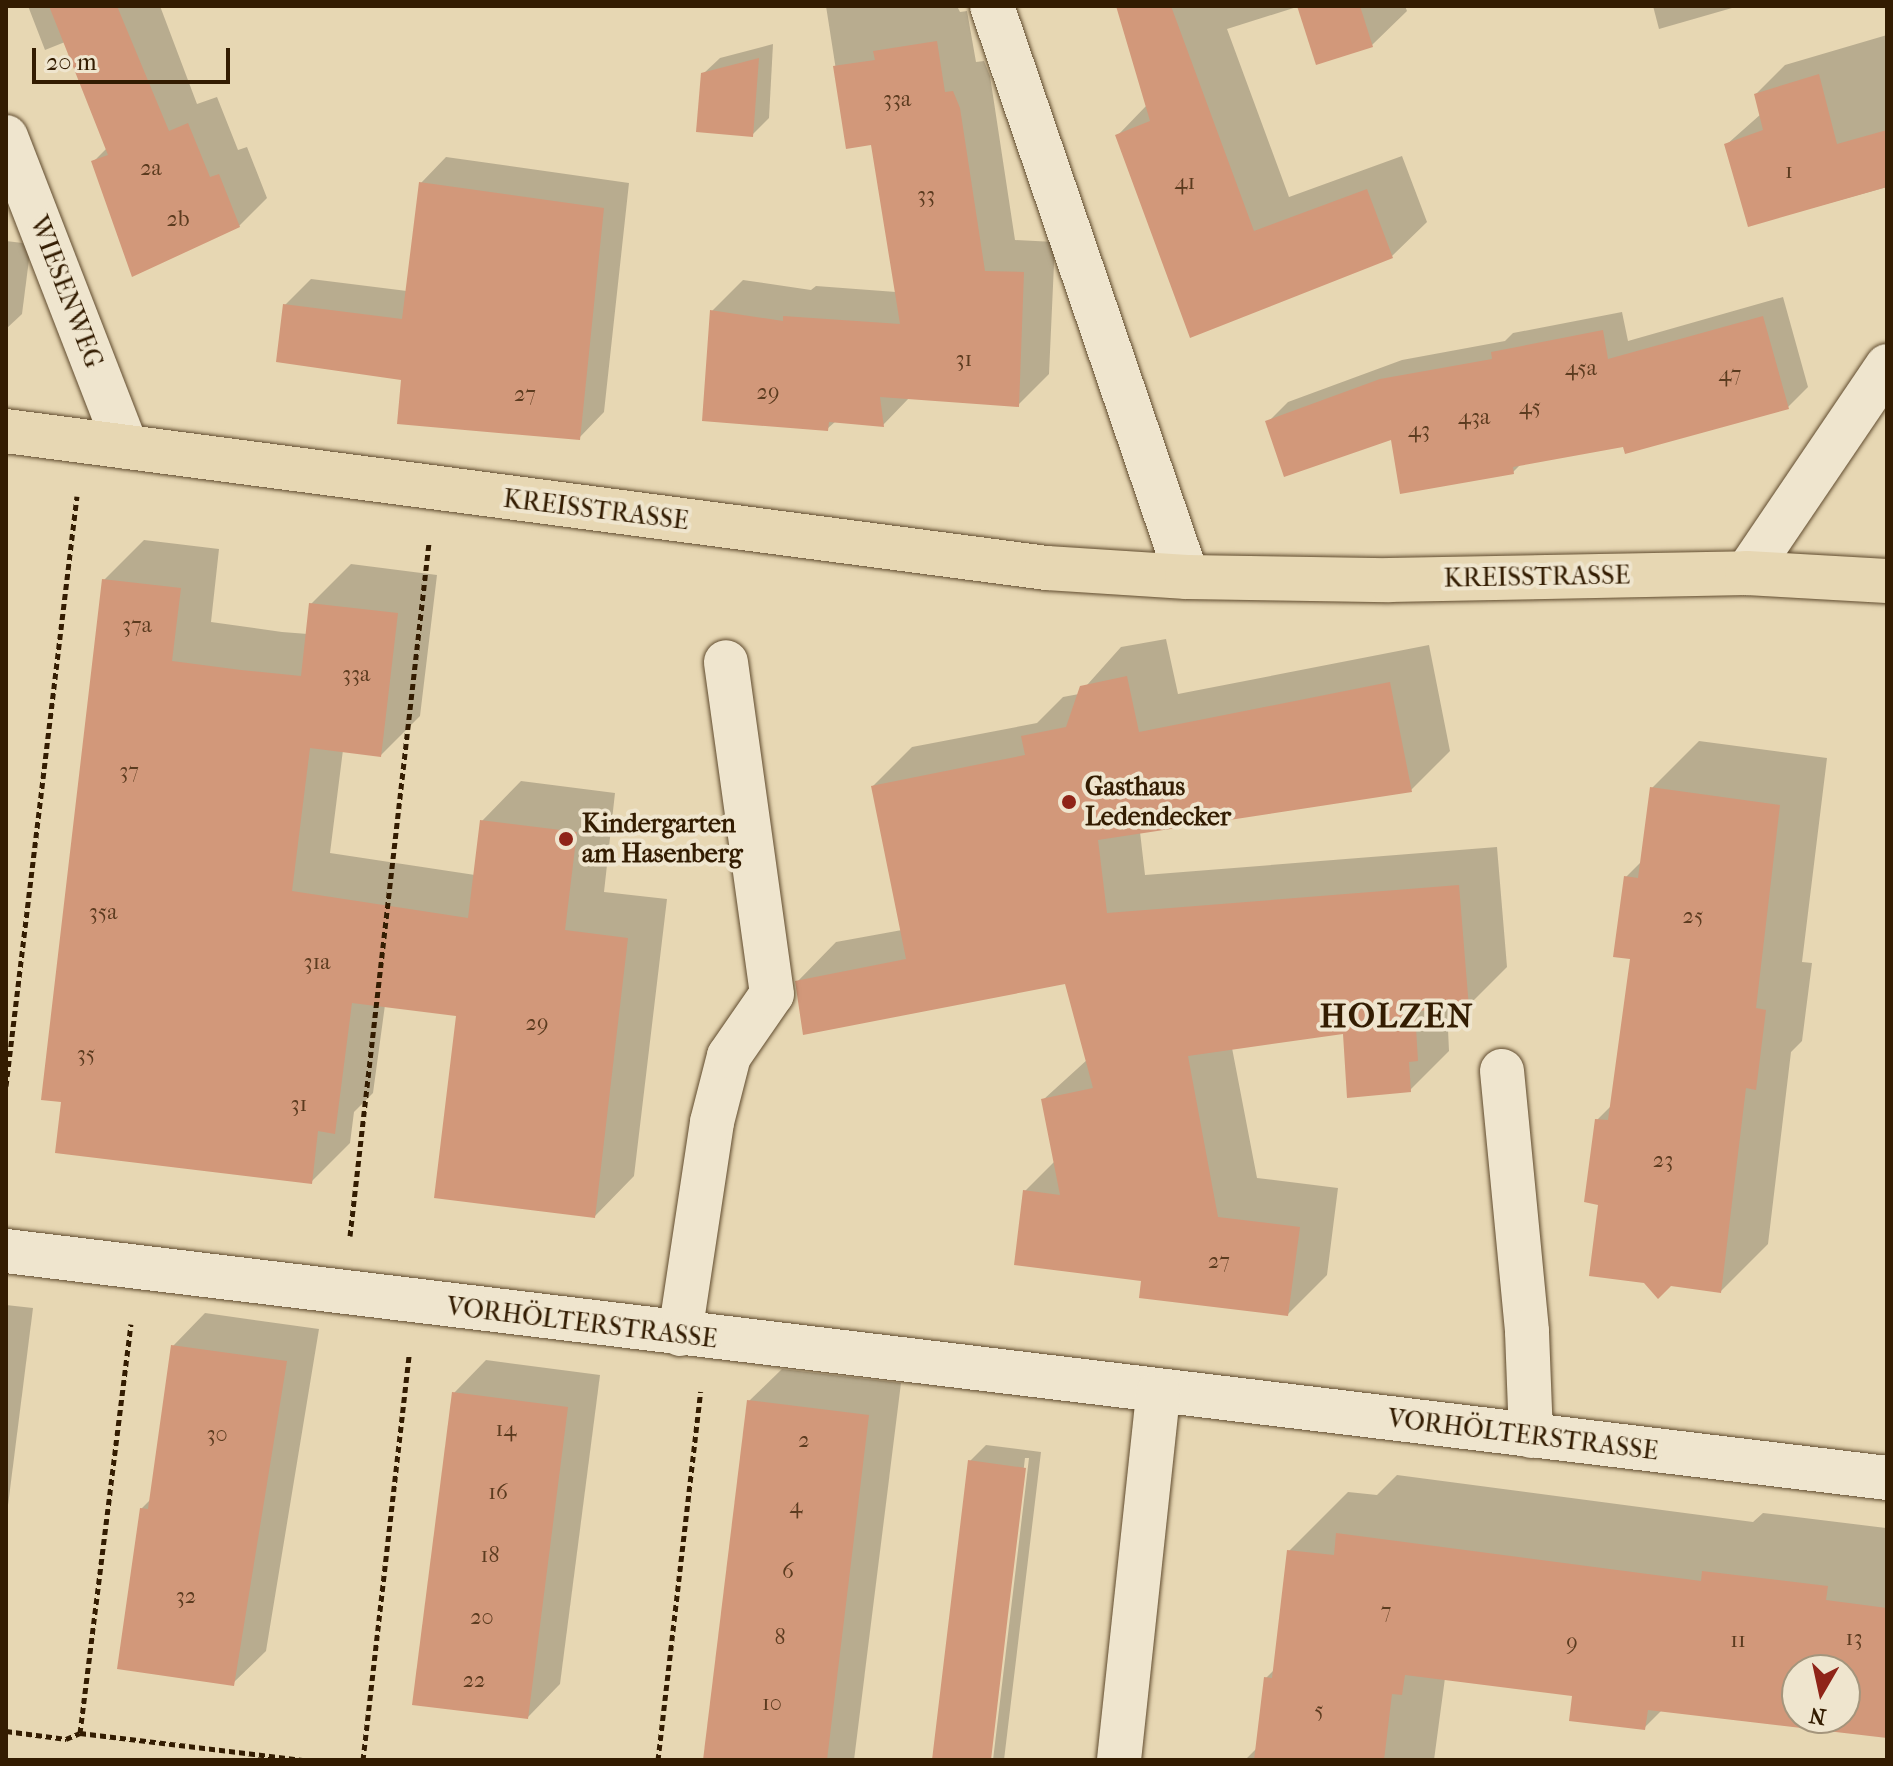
<!DOCTYPE html>
<html>
<head>
<meta charset="utf-8">
<style>
	body { margin:0 }
	#map { position:relative; width:1893px; height:1766px; overflow:hidden; background:#e7d7b3; font-family:"IM FELL French Canon",serif }
	div>[style] { position:absolute }
	.shadow>* { inset:0; background:#0003 }
	.building>* { inset:0; background:#d2987a }
	.path>* { height:5px; margin-top:-2.5px; transform-origin:0; background:repeating-linear-gradient(90deg,#331c01 0 6px,transparent 0 10px) }
	.roads { filter:drop-shadow(0 0 2px #604b2e) drop-shadow(0 0 2px #604b2e) }
	.minor>* { height:44px; margin:-22px; padding:0 22px; transform-origin:22px; border-radius:22px; background:#efe5ce }
	.major>* { height:44px; margin:-22px; padding:0 22px; transform-origin:22px; border-radius:22px; background:#e7d7b3 }
	.dots>* { width:22px; height:22px; translate:-50% -50%; box-sizing:border-box; border:4px solid #efe5ce; border-radius:50% }
	span { translate:-50% -50%; white-space:nowrap; text-align:center; line-height:1.15; -webkit-text-stroke:8px #efe5ce; paint-order:stroke }
	.number-label { font-size:22px; color:#5b3b1f }
	.number-label span { -webkit-text-stroke-width:0 }
	.street-label { font-size:26px; color:#331c01 }
	.poi-label { font-size:26px; color:#331c01; font-weight:700 }
	.left { translate:0 -50%; text-align:left }
	.district-label { font-size:34px; color:#331c01; font-weight:700; letter-spacing:2px }
	.frame { position:absolute; inset:0; border:8px solid #331c01; pointer-events:none }
	.north { position:absolute; left:1781px; top:1654px; width:80px; height:80px; box-sizing:border-box; background:#efe5ce; border:2px solid #a4957c; border-radius:50%; rotate:189deg; font-size:22px; font-weight:700; line-height:32px; text-align:center; color:#331c01 }
	.north::after { content:''; display:block; margin:auto; width:28px; height:36px; background:#8f2418; clip-path:polygon(50% 0,100% 100%,50% 72%,0 100%) }
	.scale { position:absolute; left:32px; top:48px; width:198px; height:36px; box-sizing:border-box; border:4px solid #331c01; border-top:0; padding-left:10px; font-size:24px; line-height:28px; white-space:nowrap; color:#331c01; -webkit-text-stroke:6px #efe5ce; paint-order:stroke }
</style>
</head>
<body>
<div id="map">
	<div class="shadow">
		<i style="clip-path:polygon(28px 6px,160px 6px,197px 104px,217px 97px,238px 150px,247px 147px,267px 198px,239px 226px,93px 162px,107px 148px,65px 42px,45px 50px)"></i>
		<i style="clip-path:polygon(826px 6px,957px 6px,960px 12px,967px 11px,976px 62px,984px 61px,990px 76px,1015px 240px,1055px 242px,1049px 374px,1018px 405px,910px 397px,883px 425px,836px 421px,827px 429px,712px 311px,743px 280px,811px 290px,816px 286px,896px 292px,873px 143px,848px 147px)"></i>
		<i style="clip-path:polygon(1118px 6px,1405px 6px,1407px 11px,1372px 45px,1300px 6px,1227px 29px,1289px 197px,1402px 156px,1427px 222px,1392px 256px,1191px 335px,1118px 135px,1147px 105px)"></i>
		<i style="clip-path:polygon(1653px 6px,1739px 6px,1659px 29px)"></i>
		<i style="clip-path:polygon(1887px 35px,1887px 187px,1750px 225px,1726px 145px,1761px 114px,1756px 94px,1785px 65px)"></i>
		<i style="clip-path:polygon(773px 44px,769px 118px,752px 135px,703px 74px,720px 58px)"></i>
		<i style="clip-path:polygon(446px 157px,629px 183px,604px 412px,579px 438px,403px 379px,285px 305px,311px 279px,407px 291px,421px 183px)"></i>
		<i style="clip-path:polygon(6px 241px,31px 244px,22px 314px,6px 329px)"></i>
		<i style="clip-path:polygon(1783px 297px,1808px 387px,1788px 407px,1522px 463px,1513px 472px,1392px 437px,1268px 422px,1288px 402px,1402px 360px,1505px 341px,1513px 333px,1622px 312px,1628px 341px)"></i>
		<i style="clip-path:polygon(144px 540px,219px 549px,211px 622px,282px 632px,308px 634px,311px 604px,351px 564px,437px 575px,420px 716px,381px 755px,343px 750px,330px 853px,475px 875px,482px 821px,521px 781px,615px 793px,604px 892px,667px 899px,634px 1176px,595px 1216px,458px 1014px,385px 1005px,373px 1093px,354px 1112px,350px 1143px,311px 1182px,104px 580px)"></i>
		<i style="clip-path:polygon(1166px 639px,1178px 694px,1429px 645px,1450px 751px,1411px 790px,1140px 832px,1145px 875px,1497px 847px,1507px 967px,1468px 1006px,1455px 1006px,1456px 1020px,1448px 1029px,1449px 1051px,1410px 1090px,1345px 1032px,1232px 1048px,1257px 1178px,1338px 1188px,1327px 1275px,1288px 1314px,1143px 1279px,1025px 1191px,1056px 1160px,1044px 1099px,1088px 1059px,1067px 982px,798px 981px,836px 942px,902px 930px,873px 786px,912px 747px,1037px 723px,1063px 697px,1079px 694px,1121px 647px)"></i>
		<i style="clip-path:polygon(1699px 741px,1827px 758px,1802px 962px,1812px 963px,1802px 1041px,1791px 1052px,1768px 1244px,1721px 1291px,1600px 1203px,1597px 1120px,1613px 1104px,1632px 958px,1626px 877px,1643px 860px,1652px 788px)"></i>
		<i style="clip-path:polygon(6px 1305px,33px 1308px,6px 1521px)"></i>
		<i style="clip-path:polygon(205px 1313px,319px 1329px,266px 1651px,233px 1683px,141px 1509px,151px 1499px,173px 1346px)"></i>
		<i style="clip-path:polygon(486px 1360px,600px 1375px,560px 1684px,528px 1717px,454px 1393px)"></i>
		<i style="clip-path:polygon(782px 1369px,901px 1383px,854px 1760px,706px 1760px,749px 1401px)"></i>
		<i style="clip-path:polygon(986px 1445px,1041px 1452px,1004px 1760px,993px 1760px,1029px 1458px,1025px 1458px,989px 1760px,934px 1760px,970px 1461px)"></i>
		<i style="clip-path:polygon(evenodd,1397px 1475px,1753px 1522px,1763px 1513px,1886px 1528px,1887px 1736px,1663px 1709px,1644px 1728px,1574px 1694px,1445px 1678px,1434px 1760px,1245px 1760px,1258px 1747px,1266px 1678px,1275px 1669px,1289px 1551px,1348px 1492px,1377px 1495px,1397px 1475px,1797px 1670px,1845px 1670px,1845px 1718px,1797px 1718px,1797px 1670px)"></i>
	</div>
	<div class="building">
		<i style="clip-path:polygon(49px 6px,117px 6px,169px 131px,188px 123px,210px 177px,219px 174px,240px 227px,132px 277px,91px 161px,108px 155px)"></i>
		<i style="clip-path:polygon(1116px 6px,1171px 6px,1254px 231px,1367px 189px,1393px 258px,1190px 338px,1115px 135px,1150px 121px)"></i>
		<i style="clip-path:polygon(1297px 6px,1360px 6px,1373px 47px,1316px 65px)"></i>
		<i style="clip-path:polygon(937px 41px,945px 92px,953px 91px,960px 108px,985px 271px,1024px 272px,1019px 407px,880px 397px,884px 427px,829px 422px,828px 431px,702px 421px,710px 310px,783px 321px,783px 316px,900px 324px,871px 145px,846px 149px,833px 66px,875px 60px,873px 51px)"></i>
		<i style="clip-path:polygon(759px 58px,753px 137px,696px 132px,701px 73px)"></i>
		<i style="clip-path:polygon(1819px 74px,1837px 144px,1887px 130px,1887px 187px,1748px 227px,1724px 144px,1763px 130px,1754px 94px)"></i>
		<i style="clip-path:polygon(419px 182px,604px 208px,580px 440px,397px 424px,401px 380px,276px 362px,283px 304px,402px 319px)"></i>
		<i style="clip-path:polygon(1763px 316px,1789px 409px,1625px 454px,1623px 447px,1513px 467px,1514px 474px,1400px 494px,1391px 440px,1284px 477px,1265px 421px,1380px 379px,1492px 359px,1491px 352px,1603px 330px,1608px 359px)"></i>
		<i style="clip-path:polygon(102px 579px,181px 588px,172px 661px,241px 670px,301px 676px,309px 603px,398px 613px,381px 757px,310px 748px,292px 891px,468px 918px,480px 820px,577px 832px,565px 930px,628px 938px,595px 1218px,434px 1198px,456px 1016px,352px 1003px,335px 1134px,318px 1131px,312px 1184px,55px 1153px,61px 1102px,41px 1100px)"></i>
		<i style="clip-path:polygon(1127px 676px,1139px 732px,1390px 682px,1412px 792px,1098px 840px,1107px 913px,1459px 885px,1469px 1008px,1415px 1011px,1418px 1061px,1409px 1062px,1411px 1092px,1347px 1098px,1343px 1034px,1188px 1056px,1218px 1217px,1300px 1227px,1288px 1316px,1139px 1298px,1141px 1281px,1014px 1265px,1023px 1190px,1060px 1195px,1041px 1099px,1093px 1088px,1065px 984px,803px 1035px,795px 981px,906px 959px,871px 786px,1025px 755px,1021px 736px,1066px 727px,1080px 686px)"></i>
		<i style="clip-path:polygon(1650px 787px,1780px 805px,1756px 1008px,1766px 1010px,1756px 1090px,1746px 1088px,1721px 1293px,1671px 1286px,1658px 1299px,1644px 1283px,1589px 1276px,1598px 1205px,1584px 1202px,1595px 1119px,1608px 1120px,1630px 959px,1613px 957px,1624px 876px,1638px 878px)"></i>
		<i style="clip-path:polygon(171px 1345px,287px 1361px,234px 1686px,117px 1669px,140px 1508px,148px 1509px)"></i>
		<i style="clip-path:polygon(452px 1392px,568px 1407px,528px 1719px,412px 1705px)"></i>
		<i style="clip-path:polygon(747px 1400px,869px 1415px,827px 1760px,703px 1760px)"></i>
		<i style="clip-path:polygon(968px 1460px,1026px 1468px,1008px 1615px,991px 1760px,932px 1760px)"></i>
		<i style="clip-path:polygon(evenodd,1336px 1533px,1701px 1581px,1702px 1571px,1828px 1586px,1826px 1600px,1887px 1608px,1887px 1738px,1648px 1710px,1645px 1730px,1569px 1721px,1572px 1696px,1405px 1675px,1402px 1695px,1392px 1694px,1384px 1760px,1254px 1760px,1264px 1677px,1272px 1678px,1287px 1550px,1334px 1555px,1336px 1533px,1797px 1670px,1845px 1670px,1845px 1718px,1797px 1718px,1797px 1670px)"></i>
	</div>
	<div class="path">
		<i style="left:6px;top:1086px;width:594px;rotate:-83.14deg"></i>
		<i style="left:350px;top:1236px;width:697px;rotate:-83.5deg"></i>
		<i style="left:6px;top:1731px;width:61px;rotate:7.6deg"></i>
		<i style="left:66px;top:1739px;width:15px;rotate:-23deg"></i>
		<i style="left:80px;top:1733px;width:224px;rotate:6.9deg"></i>
		<i style="left:80px;top:1733px;width:412px;rotate:-82.9deg"></i>
		<i style="left:363px;top:1760px;width:408px;rotate:-83.5deg"></i>
		<i style="left:658px;top:1760px;width:371px;rotate:-83.4deg"></i>
	</div>
	<div class="roads">
		<div class="minor">
			<i style="left:992px;top:6px;width:603px;rotate:71.14deg"></i>
			<i style="left:6px;top:137px;width:332px;rotate:68.8deg"></i>
			<i style="left:1747px;top:573px;width:250px;rotate:-55.9deg"></i>
			<i style="left:1502px;top:1071px;width:262px;rotate:84.5deg"></i>
			<i style="left:1527px;top:1332px;width:104px;rotate:87.8deg"></i>
			<i style="left:6px;top:1251px;width:1895px;rotate:6.88deg"></i>
			<i style="left:680px;top:1334px;width:214px;rotate:-81.4deg"></i>
			<i style="left:712px;top:1122px;width:68px;rotate:-75.6deg"></i>
			<i style="left:729px;top:1056px;width:75px;rotate:-55.3deg"></i>
			<i style="left:772px;top:994px;width:335px;rotate:-97.9deg"></i>
			<i style="left:1119px;top:1760px;width:369px;rotate:-83.9deg"></i>
		</div>
		<div class="major">
			<i style="left:6px;top:431px;width:1050px;rotate:7.5deg"></i>
			<i style="left:1047px;top:568px;width:140px;rotate:3.7deg"></i>
			<i style="left:1187px;top:577px;width:202px;rotate:0.9deg"></i>
			<i style="left:1389px;top:580px;width:358px;rotate:-1.1deg"></i>
			<i style="left:1747px;top:573px;width:140px;rotate:3.3deg"></i>
		</div>
	</div>
	<div class="dots">
		<i style="left:1069px;top:802px;background:#8f2418"></i>
		<i style="left:566px;top:839px;background:#8f2418"></i>
	</div>
	<div class="number-label">
		<span style="left:897px;top:100px">33a</span>
		<span style="left:151px;top:169px">2a</span>
		<span style="left:1789px;top:172px">1</span>
		<span style="left:1185px;top:183px">41</span>
		<span style="left:926px;top:196px">33</span>
		<span style="left:178px;top:220px">2b</span>
		<span style="left:964px;top:360px">31</span>
		<span style="left:1581px;top:369px">45a</span>
		<span style="left:1730px;top:375px">47</span>
		<span style="left:768px;top:393px">29</span>
		<span style="left:525px;top:395px">27</span>
		<span style="left:1530px;top:408px">45</span>
		<span style="left:1474px;top:418px">43a</span>
		<span style="left:1419px;top:431px">43</span>
		<span style="left:137px;top:626px">37a</span>
		<span style="left:356px;top:675px">33a</span>
		<span style="left:129px;top:772px">37</span>
		<span style="left:103px;top:913px">35a</span>
		<span style="left:1693px;top:917px">25</span>
		<span style="left:317px;top:963px">31a</span>
		<span style="left:537px;top:1024px">29</span>
		<span style="left:86px;top:1055px">35</span>
		<span style="left:299px;top:1105px">31</span>
		<span style="left:1663px;top:1161px">23</span>
		<span style="left:1219px;top:1262px">27</span>
		<span style="left:506px;top:1430px">14</span>
		<span style="left:217px;top:1435px">30</span>
		<span style="left:804px;top:1441px">2</span>
		<span style="left:498px;top:1493px">16</span>
		<span style="left:796px;top:1507px">4</span>
		<span style="left:490px;top:1556px">18</span>
		<span style="left:788px;top:1572px">6</span>
		<span style="left:186px;top:1597px">32</span>
		<span style="left:1386px;top:1612px">7</span>
		<span style="left:482px;top:1618px">20</span>
		<span style="left:780px;top:1638px">8</span>
		<span style="left:1854px;top:1639px">13</span>
		<span style="left:1738px;top:1641px">11</span>
		<span style="left:1572px;top:1643px">9</span>
		<span style="left:474px;top:1681px">22</span>
		<span style="left:772px;top:1704px">10</span>
		<span style="left:1319px;top:1711px">5</span>
	</div>
	<div class="street-label">
		<span style="left:66px;top:292px;rotate:69deg">WIESENWEG</span>
		<span style="left:596px;top:510px;rotate:7deg">KREISSTRASSE</span>
		<span style="left:1537px;top:577px;rotate:-1deg">KREISSTRASSE</span>
		<span style="left:582px;top:1323px;rotate:7deg">VORHÖLTERSTRASSE</span>
		<span style="left:1523px;top:1435px;rotate:7deg">VORHÖLTERSTRASSE</span>
	</div>
	<div class="poi-label">
		<span class="left" style="left:1085px;top:802px">Gasthaus<br>Ledendecker</span>
		<span class="left" style="left:582px;top:839px">Kindergarten<br>am Hasenberg</span>
	</div>
	<div class="district-label">
		<span style="left:1397px;top:1017px">HOLZEN</span>
	</div>
	<div class="frame"></div>
	<div class="north">N</div>
	<div class="scale">20 m</div>
</div>
</body>
</html>
